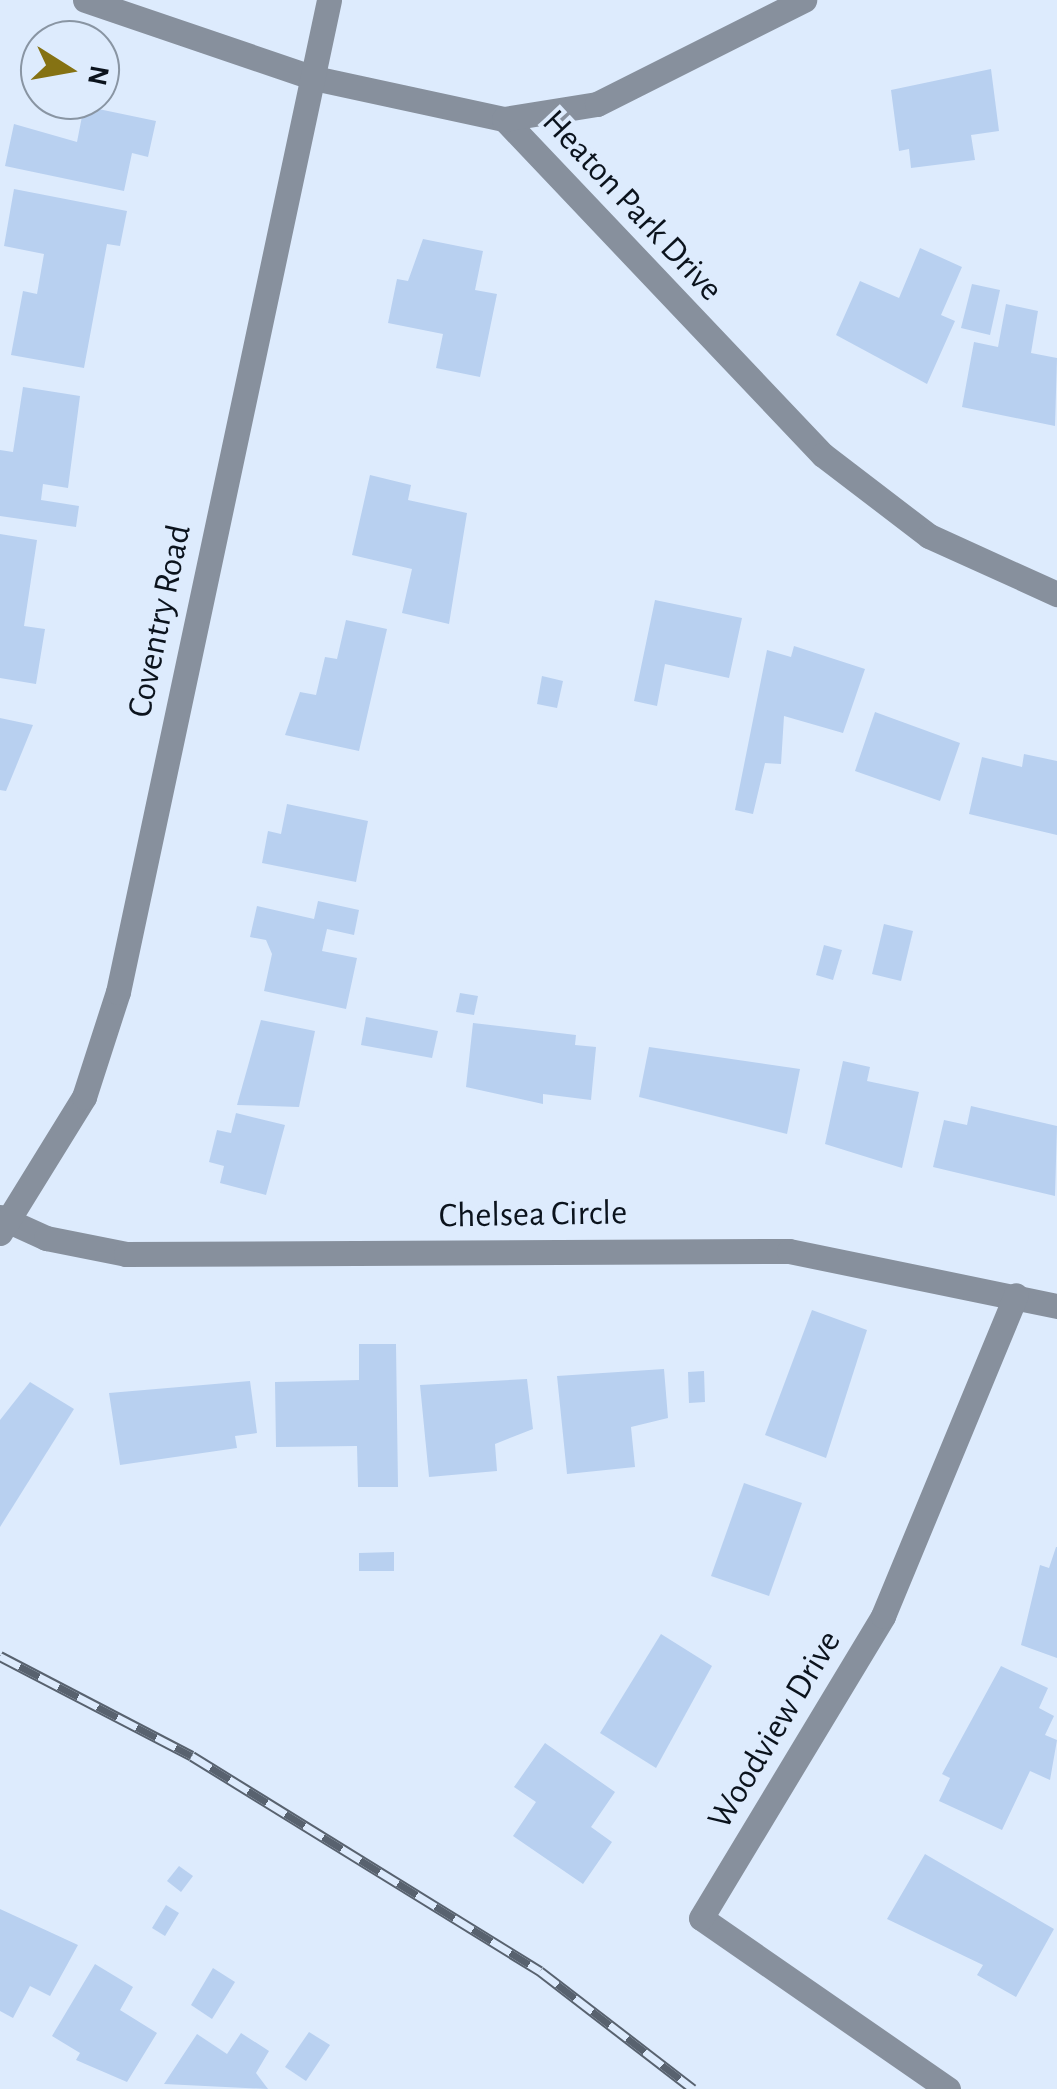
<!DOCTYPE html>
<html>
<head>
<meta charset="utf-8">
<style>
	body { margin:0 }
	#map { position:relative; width:1057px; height:2089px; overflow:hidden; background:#ddebfd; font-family:"Alegreya Sans",sans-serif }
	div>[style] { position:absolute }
	.building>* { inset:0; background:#b8d0f0 }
	.minor>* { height:25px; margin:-12.5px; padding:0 12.5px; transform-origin:12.5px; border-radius:12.5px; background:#87909d }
	.rail>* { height:11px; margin-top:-5.5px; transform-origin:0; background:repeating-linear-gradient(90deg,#ddebfd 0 22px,#58626f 0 44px); box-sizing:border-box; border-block:2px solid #58626f }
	span { translate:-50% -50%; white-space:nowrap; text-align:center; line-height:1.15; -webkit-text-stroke:8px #ddebfd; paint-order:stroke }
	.street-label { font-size:35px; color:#0b131d }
	.north { position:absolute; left:20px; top:20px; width:100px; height:100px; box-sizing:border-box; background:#ddebfd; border:2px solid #8995a3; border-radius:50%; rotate:101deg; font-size:28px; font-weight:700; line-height:40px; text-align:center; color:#0b131d }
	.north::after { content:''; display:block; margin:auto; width:35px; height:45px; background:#857213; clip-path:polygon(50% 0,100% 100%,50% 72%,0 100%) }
</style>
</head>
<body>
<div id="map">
	<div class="building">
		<i style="clip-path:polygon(991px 69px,999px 131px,971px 135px,975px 160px,911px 168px,909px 149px,899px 151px,891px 90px)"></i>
		<i style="clip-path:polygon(84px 106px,156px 121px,148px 157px,132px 153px,124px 191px,5px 166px,14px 124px,77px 142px)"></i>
		<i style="clip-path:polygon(14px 189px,127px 211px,120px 246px,107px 244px,84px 368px,11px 355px,23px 291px,37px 294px,44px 254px,4px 246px)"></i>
		<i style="clip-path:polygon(423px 239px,483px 251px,475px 290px,497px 294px,480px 377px,436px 368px,443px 334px,388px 323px,397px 279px,408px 281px)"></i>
		<i style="clip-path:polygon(920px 248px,962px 267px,941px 315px,955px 321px,927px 384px,836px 335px,860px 281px,899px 298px)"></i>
		<i style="clip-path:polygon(972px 284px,1000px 290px,990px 335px,961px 328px)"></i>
		<i style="clip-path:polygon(1006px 304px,1038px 311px,1031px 353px,1057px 358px,1055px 426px,962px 407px,974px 342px,998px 347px)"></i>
		<i style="clip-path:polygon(23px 387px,80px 396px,68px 488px,43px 484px,41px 500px,79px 506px,76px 527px,0 516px,0 450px,13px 452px)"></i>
		<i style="clip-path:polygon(370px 475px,411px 485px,408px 500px,467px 513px,449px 624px,402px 613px,412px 569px,352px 555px)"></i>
		<i style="clip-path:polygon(0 534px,37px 540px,24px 626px,45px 629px,36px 684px,0 678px)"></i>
		<i style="clip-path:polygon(655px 600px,742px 618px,729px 678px,665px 664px,657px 706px,634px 701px)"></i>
		<i style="clip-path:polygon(346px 620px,387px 629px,359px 751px,285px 735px,300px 692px,316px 695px,325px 657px,337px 659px)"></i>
		<i style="clip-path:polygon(794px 646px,865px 669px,843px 733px,784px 716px,781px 764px,765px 763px,753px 814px,735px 810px,767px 650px,791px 657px)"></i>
		<i style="clip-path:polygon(542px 676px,563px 681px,557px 708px,537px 704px)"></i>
		<i style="clip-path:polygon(875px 712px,960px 743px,940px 801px,855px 771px)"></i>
		<i style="clip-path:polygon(0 718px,33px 725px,6px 791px,0 790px)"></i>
		<i style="clip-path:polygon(1024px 754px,1057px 761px,1057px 835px,969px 814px,982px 757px,1022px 767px)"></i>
		<i style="clip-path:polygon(287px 804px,368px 821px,356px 882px,262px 863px,268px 831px,281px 834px)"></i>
		<i style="clip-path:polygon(318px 901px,359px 910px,354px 935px,327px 929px,322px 951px,357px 958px,346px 1009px,264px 991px,272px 954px,266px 940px,250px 937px,257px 906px,314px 919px)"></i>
		<i style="clip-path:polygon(884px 924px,913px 931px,901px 981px,872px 974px)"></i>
		<i style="clip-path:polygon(824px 945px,842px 950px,833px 980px,816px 975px)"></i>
		<i style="clip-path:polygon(460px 993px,478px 996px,474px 1015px,456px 1012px)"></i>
		<i style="clip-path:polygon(366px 1017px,438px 1031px,432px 1058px,361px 1045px)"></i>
		<i style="clip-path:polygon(261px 1020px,315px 1031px,299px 1107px,237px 1105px)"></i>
		<i style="clip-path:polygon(473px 1023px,576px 1035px,575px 1045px,596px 1047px,591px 1100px,543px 1094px,543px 1104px,466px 1087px)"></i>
		<i style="clip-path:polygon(649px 1047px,800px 1069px,787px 1134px,639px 1097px)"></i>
		<i style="clip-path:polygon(843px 1061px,870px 1067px,867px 1081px,919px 1092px,902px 1168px,825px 1144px)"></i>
		<i style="clip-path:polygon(971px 1106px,1057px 1126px,1055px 1196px,933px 1167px,944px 1120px,967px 1125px)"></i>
		<i style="clip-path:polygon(236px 1113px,285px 1125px,266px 1195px,220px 1183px,224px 1166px,209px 1162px,217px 1130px,231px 1133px)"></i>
		<i style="clip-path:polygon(812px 1310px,867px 1330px,826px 1458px,765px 1435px)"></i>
		<i style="clip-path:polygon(359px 1344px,396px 1344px,398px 1487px,358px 1487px,357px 1446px,276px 1447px,275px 1382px,359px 1380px)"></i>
		<i style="clip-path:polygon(664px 1369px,668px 1418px,631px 1427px,635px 1467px,567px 1474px,557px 1376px)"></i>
		<i style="clip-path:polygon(704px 1371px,705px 1402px,689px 1403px,688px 1372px)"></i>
		<i style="clip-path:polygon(527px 1379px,533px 1429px,495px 1444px,497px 1471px,429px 1477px,420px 1385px)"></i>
		<i style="clip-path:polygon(250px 1381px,257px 1433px,235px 1436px,237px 1448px,120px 1465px,109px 1393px)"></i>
		<i style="clip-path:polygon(30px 1382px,74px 1409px,0 1527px,0 1420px)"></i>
		<i style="clip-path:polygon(744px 1483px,802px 1503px,769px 1596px,711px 1576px)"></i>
		<i style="clip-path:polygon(1056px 1547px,1057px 1547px,1057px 1658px,1021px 1645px,1040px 1565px,1049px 1568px)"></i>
		<i style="clip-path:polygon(394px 1552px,394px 1571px,359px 1571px,359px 1553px)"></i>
		<i style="clip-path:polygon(661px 1634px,712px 1666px,656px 1768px,600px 1733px)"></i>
		<i style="clip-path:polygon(1001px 1666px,1048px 1688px,1039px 1708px,1054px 1716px,1045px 1735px,1057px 1740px,1050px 1780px,1030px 1771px,1002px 1830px,939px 1801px,950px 1778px,942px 1774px)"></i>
		<i style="clip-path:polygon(545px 1743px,615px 1792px,591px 1827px,612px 1842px,583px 1884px,513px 1836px,536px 1802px,514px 1787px)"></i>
		<i style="clip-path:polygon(925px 1854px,1054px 1929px,1016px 1997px,977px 1975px,983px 1965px,887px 1919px)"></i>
		<i style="clip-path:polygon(179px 1866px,193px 1876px,181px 1892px,167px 1881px)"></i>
		<i style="clip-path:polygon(166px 1905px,179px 1913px,165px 1936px,152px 1928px)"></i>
		<i style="clip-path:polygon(0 1909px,78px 1945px,50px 1996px,30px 1986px,13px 2018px,0 2011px)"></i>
		<i style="clip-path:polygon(95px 1964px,133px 1987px,120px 2010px,157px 2033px,127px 2082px,76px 2060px,80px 2053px,52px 2036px)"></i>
		<i style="clip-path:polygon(213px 1968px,235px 1982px,212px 2019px,191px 2005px)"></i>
		<i style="clip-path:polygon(309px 2032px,330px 2045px,306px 2081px,285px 2067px)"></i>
		<i style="clip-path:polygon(241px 2033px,269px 2051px,256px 2073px,268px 2089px,164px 2084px,197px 2034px,227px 2054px)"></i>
	</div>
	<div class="minor">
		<i style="left:85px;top:0;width:242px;rotate:18.8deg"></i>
		<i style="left:314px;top:78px;width:194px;rotate:12.2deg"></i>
		<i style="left:504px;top:119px;width:463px;rotate:46.5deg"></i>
		<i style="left:823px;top:455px;width:133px;rotate:37.4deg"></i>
		<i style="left:929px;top:536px;width:141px;rotate:24.4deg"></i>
		<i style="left:504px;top:119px;width:94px;rotate:-9.2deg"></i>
		<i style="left:597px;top:104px;width:232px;rotate:-26.7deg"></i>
		<i style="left:0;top:1217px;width:51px;rotate:24.5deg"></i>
		<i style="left:46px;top:1238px;width:82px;rotate:11.3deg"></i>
		<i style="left:126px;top:1254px;width:663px;rotate:-0.26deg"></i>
		<i style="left:789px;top:1251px;width:274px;rotate:11.6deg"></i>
		<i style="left:0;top:1233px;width:160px;rotate:-58.3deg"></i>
		<i style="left:84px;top:1097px;width:110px;rotate:-72.1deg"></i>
		<i style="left:118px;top:992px;width:1014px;rotate:-77.99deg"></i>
		<i style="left:948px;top:2089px;width:300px;rotate:-145.3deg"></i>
		<i style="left:701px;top:1918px;width:353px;rotate:-58.9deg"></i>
		<i style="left:883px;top:1616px;width:347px;rotate:-67.5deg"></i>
	</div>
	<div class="rail">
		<i style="left:0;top:1656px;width:216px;rotate:27.5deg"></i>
		<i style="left:192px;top:1756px;width:409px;rotate:31.7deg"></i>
		<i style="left:540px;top:1971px;width:193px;rotate:37.6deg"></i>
	</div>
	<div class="street-label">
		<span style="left:632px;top:206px;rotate:47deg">Heaton Park Drive</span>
		<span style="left:160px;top:621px;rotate:-78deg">Coventry Road</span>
		<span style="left:533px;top:1215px;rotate:-1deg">Chelsea Circle</span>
		<span style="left:775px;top:1730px;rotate:-59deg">Woodview Drive</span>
	</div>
	<div class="north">N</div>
</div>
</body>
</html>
